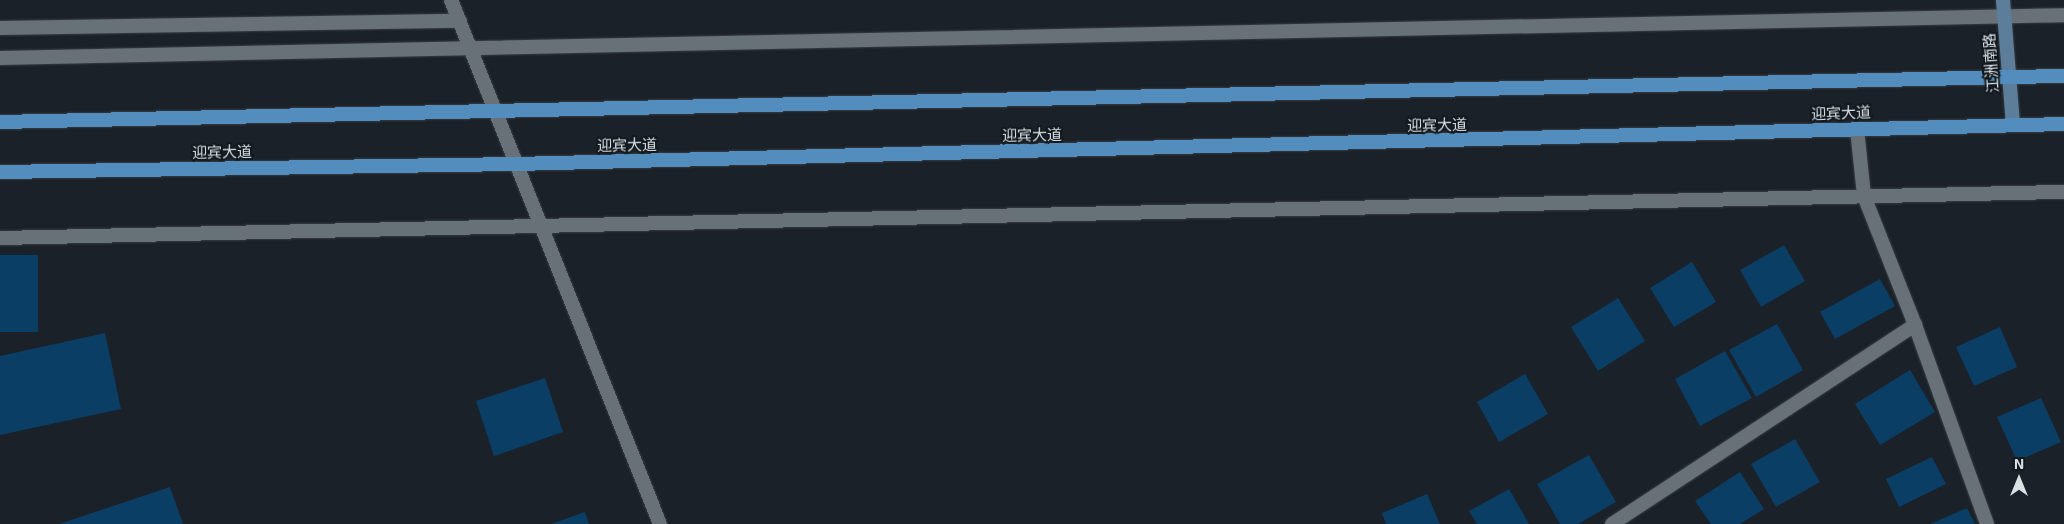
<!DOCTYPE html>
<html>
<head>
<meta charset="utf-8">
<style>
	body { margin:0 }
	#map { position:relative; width:2064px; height:524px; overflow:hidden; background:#1a2128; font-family:"Exo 2","Noto Sans SC",sans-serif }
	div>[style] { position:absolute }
	.building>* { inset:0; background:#0b3e65 }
	.roads { filter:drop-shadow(0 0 1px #383e44) drop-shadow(0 0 1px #383e44) }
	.minor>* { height:14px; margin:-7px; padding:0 7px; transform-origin:7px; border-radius:7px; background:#687078 }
	.secondary>* { height:14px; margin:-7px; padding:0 7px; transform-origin:7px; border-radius:7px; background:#5d7e9b }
	.primary>* { height:14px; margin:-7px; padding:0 7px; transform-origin:7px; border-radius:7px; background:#528dbe }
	span { translate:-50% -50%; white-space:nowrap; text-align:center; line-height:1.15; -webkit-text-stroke:4px #11181e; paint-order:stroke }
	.street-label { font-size:15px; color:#dbe0e5 }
	.north { position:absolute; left:1994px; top:454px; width:50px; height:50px; -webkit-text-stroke:4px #11181e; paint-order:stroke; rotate:0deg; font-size:14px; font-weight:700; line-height:20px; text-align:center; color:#dbe0e5 }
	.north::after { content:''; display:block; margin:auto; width:18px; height:22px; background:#dbe0e5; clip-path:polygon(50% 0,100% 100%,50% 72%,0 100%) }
</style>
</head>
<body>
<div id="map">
	<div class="building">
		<i style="clip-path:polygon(1784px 245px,1805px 281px,1761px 307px,1740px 270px)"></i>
		<i style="clip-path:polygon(0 255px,38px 255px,38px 332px,0 332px)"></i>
		<i style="clip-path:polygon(1692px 262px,1716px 302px,1674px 327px,1650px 288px)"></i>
		<i style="clip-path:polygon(1880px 279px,1895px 306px,1835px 339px,1820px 312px)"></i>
		<i style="clip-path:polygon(1618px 298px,1645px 341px,1598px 371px,1571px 327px)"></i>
		<i style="clip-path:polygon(1777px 324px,1803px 370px,1756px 397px,1729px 350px)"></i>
		<i style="clip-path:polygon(2000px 327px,2017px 367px,1974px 386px,1956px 347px)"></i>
		<i style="clip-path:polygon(105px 333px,121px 409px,0 435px,0 356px)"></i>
		<i style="clip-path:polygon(1725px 351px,1752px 398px,1700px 426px,1675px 379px)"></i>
		<i style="clip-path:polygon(1910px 370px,1935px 412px,1880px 445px,1855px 404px)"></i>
		<i style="clip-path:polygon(1525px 374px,1548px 414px,1499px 442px,1477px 402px)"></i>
		<i style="clip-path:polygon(545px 378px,563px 432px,494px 456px,476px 401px)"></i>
		<i style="clip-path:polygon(2041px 398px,2061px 442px,2017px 461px,1997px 417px)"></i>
		<i style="clip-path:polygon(1795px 439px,1820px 482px,1776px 507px,1751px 464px)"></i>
		<i style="clip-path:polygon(1589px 455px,1616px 502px,1578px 524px,1560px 524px,1537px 484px)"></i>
		<i style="clip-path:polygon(1932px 457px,1946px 484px,1899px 507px,1886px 479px)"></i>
		<i style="clip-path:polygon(1740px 472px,1764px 509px,1740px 524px,1711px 524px,1695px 501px)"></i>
		<i style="clip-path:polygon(170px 487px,183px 524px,59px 524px)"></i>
		<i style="clip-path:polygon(1509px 489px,1529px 524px,1477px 524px,1469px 511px)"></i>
		<i style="clip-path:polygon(1427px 494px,1440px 524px,1386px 524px,1382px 513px)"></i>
		<i style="clip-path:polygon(1967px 508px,1975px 524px,1930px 524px)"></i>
		<i style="clip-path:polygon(585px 512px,589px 524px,551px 524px)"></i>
	</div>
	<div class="roads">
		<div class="minor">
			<i style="left:451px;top:0;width:564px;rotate:68.26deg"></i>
			<i style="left:0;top:28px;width:460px;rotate:-0.9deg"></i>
			<i style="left:0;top:58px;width:2064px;rotate:-1.19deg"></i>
			<i style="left:1857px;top:129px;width:67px;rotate:84deg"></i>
			<i style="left:1864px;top:196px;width:139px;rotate:68.4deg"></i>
			<i style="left:1915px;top:325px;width:212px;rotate:70.1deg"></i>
			<i style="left:0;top:238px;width:2065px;rotate:-1.28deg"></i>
			<i style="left:1612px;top:524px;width:363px;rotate:-33.3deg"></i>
		</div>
		<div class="secondary">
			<i style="left:2003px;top:0;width:124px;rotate:85.4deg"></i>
		</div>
		<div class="primary">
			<i style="left:0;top:122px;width:2065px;rotate:-1.28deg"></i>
			<i style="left:0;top:172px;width:516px;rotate:-0.89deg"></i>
			<i style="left:516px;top:164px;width:1549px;rotate:-1.48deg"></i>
		</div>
	</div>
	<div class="street-label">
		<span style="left:1991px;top:63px;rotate:-94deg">江洲南路</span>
		<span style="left:1841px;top:113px;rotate:-2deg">迎宾大道</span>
		<span style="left:1437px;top:125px;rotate:-1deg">迎宾大道</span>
		<span style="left:1032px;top:135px;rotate:-1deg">迎宾大道</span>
		<span style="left:627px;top:145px;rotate:-1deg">迎宾大道</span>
		<span style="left:222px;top:152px;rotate:-1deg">迎宾大道</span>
	</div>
	<div class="north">N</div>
</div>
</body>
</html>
